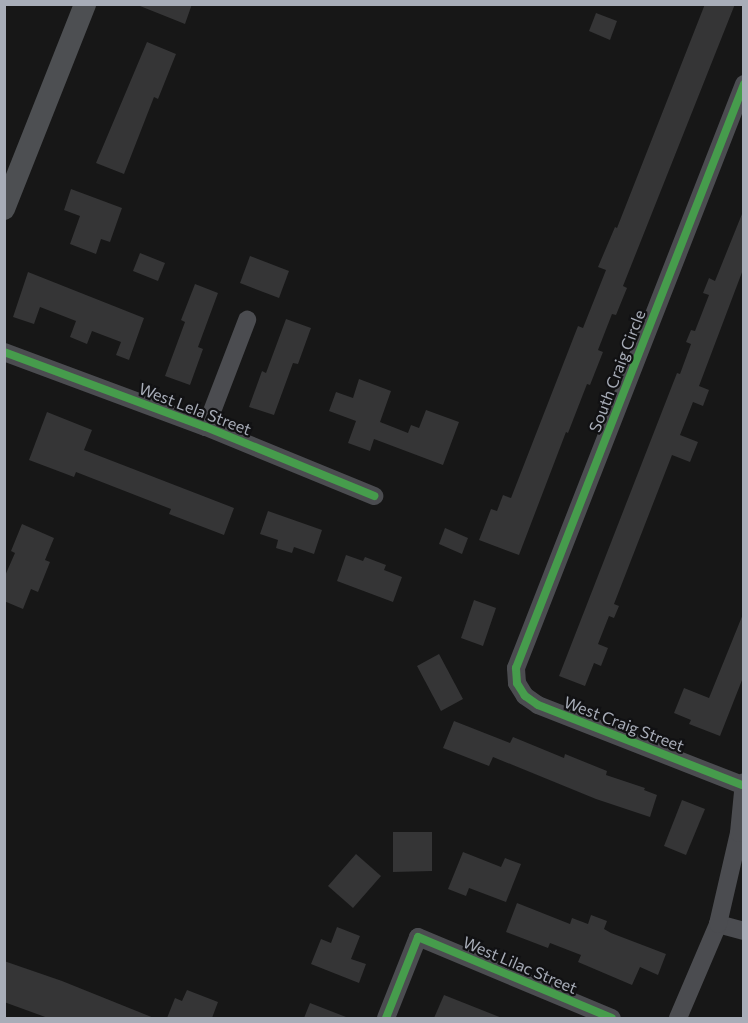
<!DOCTYPE html>
<html>
<head>
<meta charset="utf-8">
<style>
	body { margin:0 }
	#map { position:relative; width:748px; height:1023px; overflow:hidden; background:#171717; font-family:Commissioner,sans-serif }
	div>[style] { position:absolute }
	.building>* { inset:0; background:#353536 }
	.minor>* { height:18px; margin:-9px; padding:0 9px; transform-origin:9px; border-radius:9px; background:#4b4c50 }
	.major>* { height:22px; margin:-11px; padding:0 11px; transform-origin:11px; border-radius:11px; background:#4d4f52 }
	.cycleway>* { height:8px; margin:-4px; padding:0 4px; transform-origin:4px; border-radius:4px; background:#469c4c }
	span { translate:-50% -50%; white-space:nowrap; text-align:center; line-height:1.15; -webkit-text-stroke:4.5px #111113; paint-order:stroke }
	.street-label { font-size:16px; color:#a8adb8 }
	.frame { position:absolute; inset:0; border:6px solid #a8adb8; pointer-events:none }
</style>
</head>
<body>
<div id="map">
	<div class="building">
		<i style="clip-path:polygon(135px 4px,192px 4px,185px 24px)"></i>
		<i style="clip-path:polygon(705px 4px,735px 4px,623px 286px,627px 288px,616px 315px,612px 314px,598px 350px,603px 352px,590px 385px,587px 384px,568px 433px,566px 432px,519px 555px,479px 540px,491px 509px,497px 511px,503px 495px,511px 498px,578px 326px,583px 328px,606px 270px,598px 267px,615px 227px,617px 228px)"></i>
		<i style="clip-path:polygon(596px 13px,617px 21px,610px 40px,589px 31px)"></i>
		<i style="clip-path:polygon(147px 42px,176px 54px,158px 99px,154px 97px,124px 174px,96px 163px)"></i>
		<i style="clip-path:polygon(71px 189px,122px 208px,110px 242px,101px 239px,96px 254px,70px 244px,80px 216px,64px 210px)"></i>
		<i style="clip-path:polygon(744px 209px,744px 267px,699px 386px,709px 390px,703px 406px,693px 402px,680px 435px,698px 442px,690px 462px,672px 455px,614px 604px,619px 606px,614px 618px,609px 616px,598px 644px,608px 648px,601px 666px,594px 663px,585px 686px,559px 676px,677px 373px,680px 374px,691px 344px,686px 342px,691px 330px,695px 331px,709px 295px,703px 293px,709px 278px,715px 281px)"></i>
		<i style="clip-path:polygon(140px 253px,165px 263px,158px 281px,133px 271px)"></i>
		<i style="clip-path:polygon(250px 256px,289px 271px,279px 298px,240px 283px)"></i>
		<i style="clip-path:polygon(28px 272px,144px 318px,129px 360px,116px 355px,121px 342px,92px 331px,87px 344px,70px 337px,76px 321px,40px 307px,34px 324px,13px 317px)"></i>
		<i style="clip-path:polygon(195px 284px,218px 293px,198px 347px,203px 349px,190px 385px,165px 376px,185px 322px,181px 320px)"></i>
		<i style="clip-path:polygon(286px 319px,311px 328px,298px 364px,293px 363px,274px 415px,249px 407px,262px 371px,266px 373px)"></i>
		<i style="clip-path:polygon(359px 379px,391px 391px,380px 422px,408px 433px,411px 425px,419px 428px,426px 410px,459px 422px,443px 465px,374px 439px,370px 451px,348px 443px,356px 421px,329px 411px,336px 392px,353px 398px)"></i>
		<i style="clip-path:polygon(47px 412px,92px 430px,84px 450px,234px 508px,224px 535px,169px 514px,171px 509px,76px 472px,74px 477px,29px 460px)"></i>
		<i style="clip-path:polygon(268px 511px,322px 530px,314px 554px,294px 547px,292px 553px,276px 548px,278px 540px,260px 534px)"></i>
		<i style="clip-path:polygon(22px 524px,54px 538px,45px 560px,50px 562px,38px 592px,31px 589px,23px 609px,4px 601px,4px 578px,15px 553px,11px 551px)"></i>
		<i style="clip-path:polygon(445px 528px,468px 538px,462px 554px,439px 544px)"></i>
		<i style="clip-path:polygon(346px 555px,363px 561px,365px 557px,386px 565px,384px 570px,402px 577px,393px 602px,337px 581px)"></i>
		<i style="clip-path:polygon(474px 600px,496px 608px,483px 646px,461px 638px)"></i>
		<i style="clip-path:polygon(743px 614px,744px 675px,720px 736px,689px 724px,691px 720px,674px 713px,684px 688px,709px 698px)"></i>
		<i style="clip-path:polygon(439px 654px,463px 699px,441px 711px,417px 666px)"></i>
		<i style="clip-path:polygon(454px 721px,510px 743px,513px 737px,564px 758px,565px 754px,607px 771px,606px 775px,645px 788px,644px 790px,657px 795px,650px 817px,596px 799px,493px 757px,489px 766px,443px 748px)"></i>
		<i style="clip-path:polygon(682px 800px,705px 809px,686px 855px,664px 846px)"></i>
		<i style="clip-path:polygon(393px 832px,432px 832px,432px 871px,393px 872px)"></i>
		<i style="clip-path:polygon(463px 852px,501px 867px,505px 858px,521px 864px,506px 902px,469px 888px,466px 896px,448px 889px)"></i>
		<i style="clip-path:polygon(356px 854px,381px 876px,353px 908px,328px 886px)"></i>
		<i style="clip-path:polygon(517px 903px,570px 924px,572px 918px,588px 924px,591px 915px,607px 921px,604px 929px,611px 933px,666px 954px,658px 975px,640px 967px,632px 985px,578px 962px,581px 955px,550px 943px,548px 948px,506px 932px)"></i>
		<i style="clip-path:polygon(337px 927px,360px 936px,351px 959px,366px 964px,359px 983px,311px 964px,321px 939px,331px 943px)"></i>
		<i style="clip-path:polygon(4px 961px,62px 981px,154px 1018px,48px 1018px,4px 1002px)"></i>
		<i style="clip-path:polygon(187px 990px,218px 1002px,212px 1018px,167px 1018px,175px 998px,182px 1001px)"></i>
		<i style="clip-path:polygon(444px 995px,502px 1018px,434px 1018px)"></i>
		<i style="clip-path:polygon(310px 1003px,346px 1017px,346px 1018px,304px 1018px)"></i>
	</div>
	<div class="minor">
		<i style="left:4px;top:352px;width:215px;rotate:20.4deg"></i>
		<i style="left:206px;top:427px;width:182px;rotate:22.3deg"></i>
		<i style="left:206px;top:427px;width:115px;rotate:-69deg"></i>
		<i style="left:742px;top:785px;width:219px;rotate:-158.6deg"></i>
		<i style="left:538px;top:705px;width:16px;rotate:-145deg"></i>
		<i style="left:525px;top:696px;width:15px;rotate:-122deg"></i>
		<i style="left:517px;top:683px;width:15px;rotate:-94deg"></i>
		<i style="left:516px;top:668px;width:627px;rotate:-68.67deg"></i>
		<i style="left:718px;top:924px;width:27px;rotate:15deg"></i>
		<i style="left:386px;top:1018px;width:87px;rotate:-68.4deg"></i>
		<i style="left:418px;top:937px;width:210px;rotate:22.7deg"></i>
		<i style="left:678px;top:1018px;width:102px;rotate:-66.9deg"></i>
		<i style="left:718px;top:924px;width:93px;rotate:-77deg"></i>
		<i style="left:739px;top:833px;width:51px;rotate:-84.4deg"></i>
	</div>
	<div class="major">
		<i style="left:4px;top:209px;width:220px;rotate:-68.4deg"></i>
	</div>
	<div class="cycleway">
		<i style="left:4px;top:352px;width:215px;rotate:20.4deg"></i>
		<i style="left:206px;top:427px;width:182px;rotate:22.3deg"></i>
		<i style="left:742px;top:785px;width:219px;rotate:-158.6deg"></i>
		<i style="left:538px;top:705px;width:16px;rotate:-145deg"></i>
		<i style="left:525px;top:696px;width:15px;rotate:-122deg"></i>
		<i style="left:517px;top:683px;width:15px;rotate:-94deg"></i>
		<i style="left:516px;top:668px;width:627px;rotate:-68.67deg"></i>
		<i style="left:386px;top:1018px;width:87px;rotate:-68.4deg"></i>
		<i style="left:418px;top:937px;width:210px;rotate:22.7deg"></i>
	</div>
	<div class="street-label">
		<span style="left:617px;top:371px;rotate:-69deg">South Craig Circle</span>
		<span style="left:195px;top:409px;rotate:21deg">West Lela Street</span>
		<span style="left:624px;top:724px;rotate:21deg">West Craig Street</span>
		<span style="left:520px;top:965px;rotate:23deg">West Lilac Street</span>
	</div>
	<div class="frame"></div>
</div>
</body>
</html>
